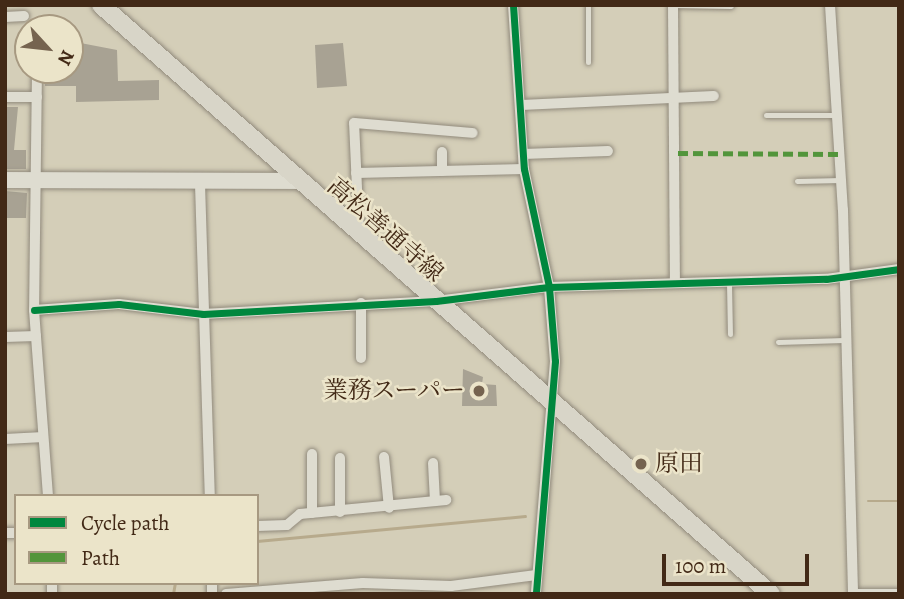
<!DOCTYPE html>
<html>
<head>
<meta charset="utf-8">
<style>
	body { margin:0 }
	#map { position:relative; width:904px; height:599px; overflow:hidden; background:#d4ceb8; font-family:Alegreya,"Noto Serif JP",serif }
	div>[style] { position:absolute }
	.stream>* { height:2.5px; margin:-1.25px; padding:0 1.25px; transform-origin:1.25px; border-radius:1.25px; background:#b7aa8c }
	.building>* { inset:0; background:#a8a293 }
	.roads { filter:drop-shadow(0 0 2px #918a7c) drop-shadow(0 0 2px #918a7c) }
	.lane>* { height:5px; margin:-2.5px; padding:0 2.5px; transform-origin:2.5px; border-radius:2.5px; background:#dedcd0 }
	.street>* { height:10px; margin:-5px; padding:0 5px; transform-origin:5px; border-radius:5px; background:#dedcd0 }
	.secondary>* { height:16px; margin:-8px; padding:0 8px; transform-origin:8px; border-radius:8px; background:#dedcd0 }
	.primary>* { height:18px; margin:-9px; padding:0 9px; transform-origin:9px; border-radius:9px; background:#d8d5c8 }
	.quiet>* { height:5px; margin-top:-2.5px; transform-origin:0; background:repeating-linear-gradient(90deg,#52953b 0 10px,transparent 0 15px) }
	.cycleway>* { height:7px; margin:-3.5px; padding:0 3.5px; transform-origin:3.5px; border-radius:3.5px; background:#00873e }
	.dots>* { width:19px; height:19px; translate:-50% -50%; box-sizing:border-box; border:4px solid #ebe4c9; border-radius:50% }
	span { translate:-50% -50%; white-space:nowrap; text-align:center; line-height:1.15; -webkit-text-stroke:5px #ebe4c9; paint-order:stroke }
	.street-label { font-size:24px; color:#422916 }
	.poi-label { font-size:24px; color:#422916 }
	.right { translate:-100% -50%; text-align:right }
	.left { translate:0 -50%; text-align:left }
	.frame { position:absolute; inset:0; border:7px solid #422916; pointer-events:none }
	.legend { position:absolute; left:14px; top:494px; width:245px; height:91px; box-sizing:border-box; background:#ebe4c9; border:2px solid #a79981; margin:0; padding:9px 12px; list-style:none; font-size:21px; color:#422916 }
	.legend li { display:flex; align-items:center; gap:14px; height:35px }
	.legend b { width:35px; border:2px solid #a79981 }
	.north { position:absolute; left:14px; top:14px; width:70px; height:70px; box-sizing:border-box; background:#ebe4c9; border:2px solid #a79981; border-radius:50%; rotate:117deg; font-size:19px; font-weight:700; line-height:28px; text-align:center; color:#422916 }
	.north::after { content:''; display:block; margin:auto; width:24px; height:32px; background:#75634f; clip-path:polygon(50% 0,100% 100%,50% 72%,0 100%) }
	.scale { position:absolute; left:662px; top:554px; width:147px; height:32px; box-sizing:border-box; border:4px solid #422916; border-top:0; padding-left:9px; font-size:21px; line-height:24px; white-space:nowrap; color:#422916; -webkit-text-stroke:5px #ebe4c9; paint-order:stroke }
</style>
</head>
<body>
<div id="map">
	<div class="stream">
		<i style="left:868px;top:501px;width:31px"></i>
		<i style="left:257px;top:541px;width:269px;rotate:-5.3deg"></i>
		<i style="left:173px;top:594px;width:11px;rotate:-80deg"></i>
	</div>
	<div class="building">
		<i style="clip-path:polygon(70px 41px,117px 50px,118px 81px,159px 80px,159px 100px,76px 102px,76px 86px,45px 86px,45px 70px,70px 70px)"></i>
		<i style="clip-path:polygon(343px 43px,347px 86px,317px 88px,315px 45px)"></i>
		<i style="clip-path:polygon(5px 107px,18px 107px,14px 150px,26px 150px,26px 169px,5px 169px)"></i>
		<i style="clip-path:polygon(5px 191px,27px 193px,26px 218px,5px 218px)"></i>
		<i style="clip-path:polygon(463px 369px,483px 377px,482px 384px,496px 385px,497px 406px,462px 406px)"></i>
	</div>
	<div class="roads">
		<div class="lane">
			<i style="left:588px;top:5px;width:57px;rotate:90deg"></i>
			<i style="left:673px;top:5px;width:58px;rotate:1deg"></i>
			<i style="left:766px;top:115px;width:69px"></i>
			<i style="left:797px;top:181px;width:44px;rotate:-1.3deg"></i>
			<i style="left:729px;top:283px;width:51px;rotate:88.9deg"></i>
			<i style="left:778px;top:342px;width:66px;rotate:-1.7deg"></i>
			<i style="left:853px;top:591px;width:46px"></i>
		</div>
		<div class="street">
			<i style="left:513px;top:5px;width:164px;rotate:86.2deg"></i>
			<i style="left:524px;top:169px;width:121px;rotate:78deg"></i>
			<i style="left:549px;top:287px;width:74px;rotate:85.4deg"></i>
			<i style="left:555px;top:361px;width:234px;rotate:94.7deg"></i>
			<i style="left:673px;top:5px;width:276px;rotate:89.6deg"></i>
			<i style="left:830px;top:5px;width:205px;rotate:86.4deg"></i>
			<i style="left:843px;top:210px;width:384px;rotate:88.5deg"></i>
			<i style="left:5px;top:17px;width:19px;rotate:-3deg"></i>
			<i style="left:37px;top:70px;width:240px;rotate:90.7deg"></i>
			<i style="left:34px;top:310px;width:187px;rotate:85.7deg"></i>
			<i style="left:5px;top:97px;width:32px"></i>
			<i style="left:521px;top:105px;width:193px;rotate:-2.7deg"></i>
			<i style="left:442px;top:152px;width:19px;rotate:90deg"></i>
			<i style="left:523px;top:154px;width:85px;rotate:-2deg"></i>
			<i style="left:356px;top:173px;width:168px;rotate:-1.4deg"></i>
			<i style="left:200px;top:184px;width:312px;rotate:88.2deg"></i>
			<i style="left:359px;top:232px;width:109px;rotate:-92.6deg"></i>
			<i style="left:354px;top:123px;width:119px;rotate:4.8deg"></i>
			<i style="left:361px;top:303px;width:55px;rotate:90deg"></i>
			<i style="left:34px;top:310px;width:85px;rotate:-4deg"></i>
			<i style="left:119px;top:304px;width:85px;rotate:6.8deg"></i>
			<i style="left:203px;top:314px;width:233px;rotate:-3.2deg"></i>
			<i style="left:436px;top:301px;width:114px;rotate:-7.1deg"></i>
			<i style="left:549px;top:287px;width:277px;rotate:-1.7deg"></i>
			<i style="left:826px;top:279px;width:74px;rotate:-7.8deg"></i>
			<i style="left:5px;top:337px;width:31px;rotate:-2deg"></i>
			<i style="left:5px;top:439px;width:34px;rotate:-3deg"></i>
			<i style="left:312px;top:454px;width:59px;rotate:90deg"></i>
			<i style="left:384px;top:457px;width:51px;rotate:84.4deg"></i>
			<i style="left:433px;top:463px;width:38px;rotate:87deg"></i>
			<i style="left:340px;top:512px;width:54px;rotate:-90deg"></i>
			<i style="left:257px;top:526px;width:30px;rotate:-2deg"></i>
			<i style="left:287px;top:525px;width:17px;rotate:-40deg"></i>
			<i style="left:300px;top:514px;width:147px;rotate:-5.5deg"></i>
			<i style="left:5px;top:533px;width:11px"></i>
			<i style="left:52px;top:583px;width:11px;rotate:90deg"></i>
			<i style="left:212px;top:583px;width:11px;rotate:90deg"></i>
			<i style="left:226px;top:594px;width:137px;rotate:-4.6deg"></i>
			<i style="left:363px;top:583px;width:88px;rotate:2deg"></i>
			<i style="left:451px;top:586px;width:86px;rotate:-7.4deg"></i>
		</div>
		<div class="secondary">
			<i style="left:5px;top:180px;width:296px;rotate:0.2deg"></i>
		</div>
		<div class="primary">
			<i style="left:101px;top:5px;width:892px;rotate:41.32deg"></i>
		</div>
	</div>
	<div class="quiet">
		<i style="left:678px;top:153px;width:161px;rotate:0.4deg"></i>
	</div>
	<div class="cycleway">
		<i style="left:513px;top:5px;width:164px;rotate:86.2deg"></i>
		<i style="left:524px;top:169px;width:121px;rotate:78deg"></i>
		<i style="left:549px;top:287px;width:74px;rotate:85.4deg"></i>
		<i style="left:555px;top:361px;width:234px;rotate:94.7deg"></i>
		<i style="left:34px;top:310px;width:85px;rotate:-4deg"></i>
		<i style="left:119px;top:304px;width:85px;rotate:6.8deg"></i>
		<i style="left:203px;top:314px;width:233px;rotate:-3.2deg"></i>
		<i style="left:436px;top:301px;width:114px;rotate:-7.1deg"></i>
		<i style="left:549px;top:287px;width:277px;rotate:-1.7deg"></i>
		<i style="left:826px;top:279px;width:74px;rotate:-7.8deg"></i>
	</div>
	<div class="dots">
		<i style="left:479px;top:391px;background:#75634f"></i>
		<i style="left:641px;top:464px;background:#75634f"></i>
	</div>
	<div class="street-label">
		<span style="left:385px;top:230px;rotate:41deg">高松善通寺線</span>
	</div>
	<div class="poi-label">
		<span class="right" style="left:465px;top:391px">業務スーパー</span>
		<span class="left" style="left:655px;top:464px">原田</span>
	</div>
	<div class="frame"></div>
	<ul class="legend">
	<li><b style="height:9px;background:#00873e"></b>Cycle path</li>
	<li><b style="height:9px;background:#52953b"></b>Path</li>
	</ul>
	<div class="north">N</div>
	<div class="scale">100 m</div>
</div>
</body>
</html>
